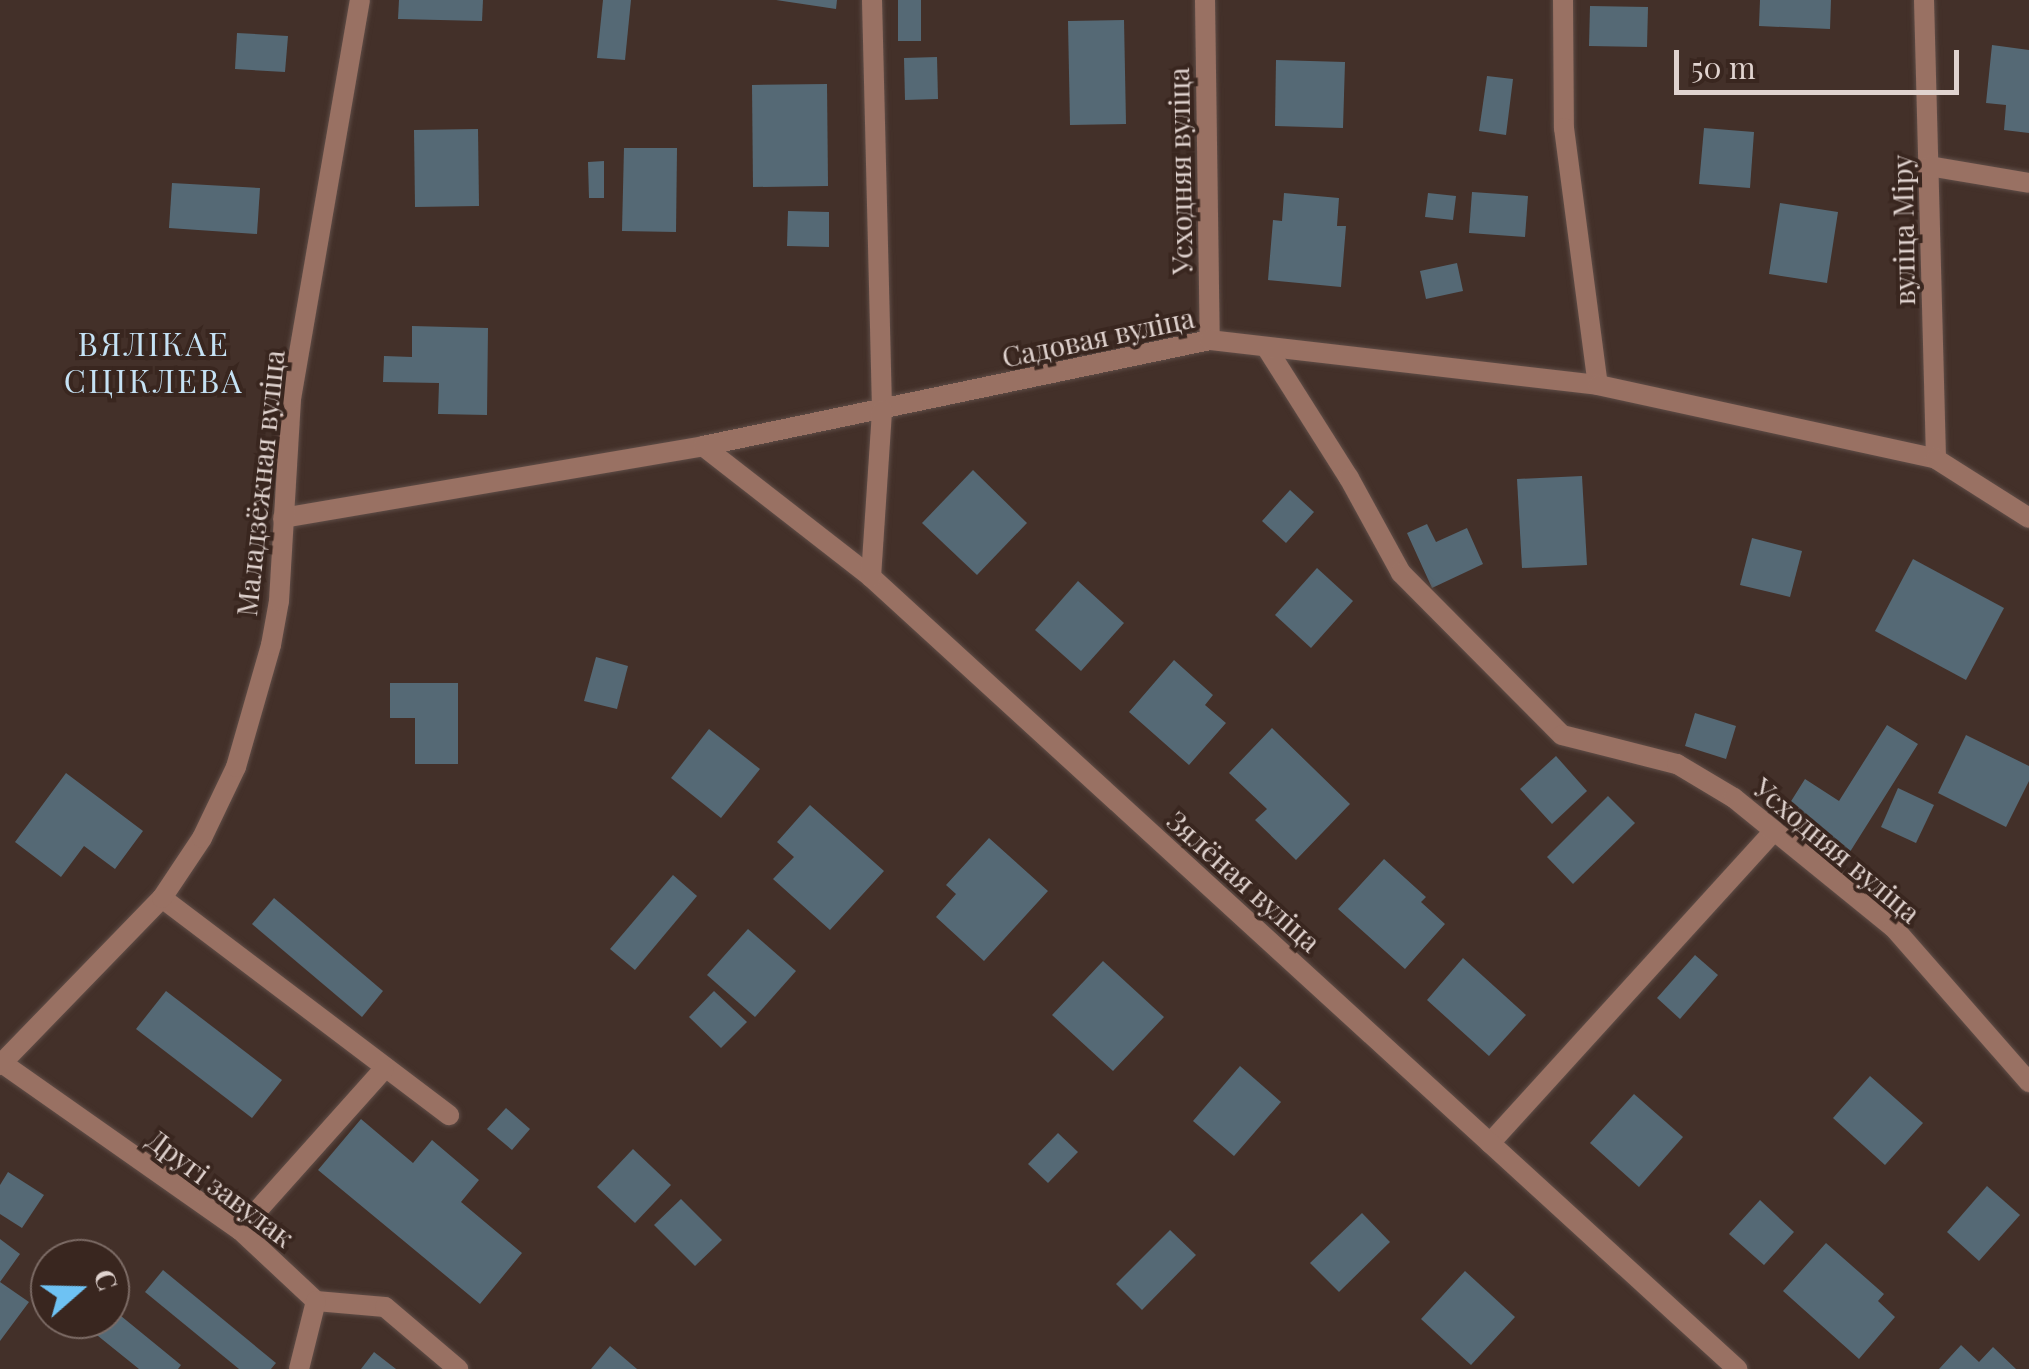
<!DOCTYPE html>
<html>
<head>
<meta charset="utf-8">
<style>
	body { margin:0 }
	#map { position:relative; width:2029px; height:1369px; overflow:hidden; background:#433029; font-family:"Playfair Display",serif }
	div>[style] { position:absolute }
	.building>* { inset:0; background:#556975 }
	.roads { filter:drop-shadow(0 0 2px #5f4d47) drop-shadow(0 0 2px #5f4d47) }
	.service>* { height:20px; margin:-10px; padding:0 10px; transform-origin:10px; border-radius:10px; background:#997163 }
	.minor>* { height:20px; margin:-10px; padding:0 10px; transform-origin:10px; border-radius:10px; background:#997163 }
	span { translate:-50% -50%; white-space:nowrap; text-align:center; line-height:1.15; -webkit-text-stroke:8px #39261f; paint-order:stroke }
	.street-label { font-size:28px; color:#e0d3cf }
	.quarter-label { font-size:32px; color:#c5e2f5; letter-spacing:2.5px }
	.north { position:absolute; left:30px; top:1239px; width:100px; height:100px; box-sizing:border-box; background:#39261f; border:2px solid #7c6b65; border-radius:50%; rotate:70deg; font-size:28px; font-weight:700; line-height:40px; text-align:center; color:#e0d3cf }
	.north::after { content:''; display:block; margin:auto; width:35px; height:45px; background:#6ec2f3; clip-path:polygon(50% 0,100% 100%,50% 72%,0 100%) }
	.scale { position:absolute; left:1674px; top:50px; width:285px; height:45px; box-sizing:border-box; border:5px solid #e0d3cf; border-top:0; padding-left:12px; font-size:30px; line-height:35px; white-space:nowrap; color:#e0d3cf; -webkit-text-stroke:8px #39261f; paint-order:stroke }
</style>
</head>
<body>
<div id="map">
	<div class="building">
		<i style="clip-path:polygon(399px 0,483px 0,482px 21px,398px 19px)"></i>
		<i style="clip-path:polygon(603px 0,631px 0,625px 60px,597px 58px)"></i>
		<i style="clip-path:polygon(776px 0,837px 0,836px 9px)"></i>
		<i style="clip-path:polygon(898px 0,921px 0,921px 41px,898px 41px)"></i>
		<i style="clip-path:polygon(1760px 0,1831px 0,1830px 29px,1759px 26px)"></i>
		<i style="clip-path:polygon(1590px 6px,1648px 7px,1647px 47px,1589px 46px)"></i>
		<i style="clip-path:polygon(1124px 20px,1126px 124px,1070px 125px,1068px 21px)"></i>
		<i style="clip-path:polygon(237px 33px,288px 36px,285px 72px,235px 69px)"></i>
		<i style="clip-path:polygon(1992px 45px,2029px 50px,2029px 133px,2004px 130px,2006px 105px,1986px 103px)"></i>
		<i style="clip-path:polygon(937px 57px,938px 99px,905px 100px,904px 58px)"></i>
		<i style="clip-path:polygon(1276px 60px,1345px 62px,1343px 128px,1275px 126px)"></i>
		<i style="clip-path:polygon(1487px 76px,1513px 79px,1506px 135px,1479px 131px)"></i>
		<i style="clip-path:polygon(827px 84px,828px 186px,753px 187px,752px 85px)"></i>
		<i style="clip-path:polygon(1704px 128px,1754px 132px,1750px 188px,1699px 184px)"></i>
		<i style="clip-path:polygon(478px 129px,479px 206px,415px 207px,414px 130px)"></i>
		<i style="clip-path:polygon(624px 148px,677px 148px,676px 232px,622px 231px)"></i>
		<i style="clip-path:polygon(604px 161px,604px 198px,589px 198px,588px 162px)"></i>
		<i style="clip-path:polygon(172px 183px,260px 188px,257px 234px,169px 228px)"></i>
		<i style="clip-path:polygon(1472px 192px,1528px 196px,1525px 237px,1469px 233px)"></i>
		<i style="clip-path:polygon(1284px 193px,1339px 198px,1337px 226px,1346px 226px,1341px 287px,1268px 280px,1273px 220px,1282px 221px)"></i>
		<i style="clip-path:polygon(1428px 193px,1456px 196px,1453px 220px,1425px 217px)"></i>
		<i style="clip-path:polygon(1780px 203px,1838px 212px,1827px 283px,1769px 274px)"></i>
		<i style="clip-path:polygon(788px 211px,829px 212px,829px 247px,787px 246px)"></i>
		<i style="clip-path:polygon(1457px 263px,1463px 291px,1426px 299px,1420px 271px)"></i>
		<i style="clip-path:polygon(412px 326px,488px 328px,487px 415px,438px 414px,439px 383px,383px 382px,384px 356px,412px 357px)"></i>
		<i style="clip-path:polygon(973px 470px,1027px 523px,977px 575px,922px 523px)"></i>
		<i style="clip-path:polygon(1582px 476px,1587px 565px,1522px 568px,1517px 479px)"></i>
		<i style="clip-path:polygon(1290px 490px,1314px 512px,1286px 543px,1262px 521px)"></i>
		<i style="clip-path:polygon(1427px 524px,1436px 542px,1467px 528px,1483px 564px,1432px 588px,1407px 533px)"></i>
		<i style="clip-path:polygon(1752px 538px,1802px 551px,1790px 597px,1740px 585px)"></i>
		<i style="clip-path:polygon(1913px 559px,2004px 608px,1966px 680px,1875px 631px)"></i>
		<i style="clip-path:polygon(1317px 568px,1353px 601px,1311px 648px,1275px 615px)"></i>
		<i style="clip-path:polygon(1078px 581px,1124px 623px,1081px 671px,1035px 630px)"></i>
		<i style="clip-path:polygon(596px 657px,628px 666px,617px 709px,584px 701px)"></i>
		<i style="clip-path:polygon(1174px 660px,1213px 695px,1205px 705px,1226px 723px,1189px 765px,1129px 712px)"></i>
		<i style="clip-path:polygon(390px 683px,458px 683px,458px 764px,415px 764px,415px 718px,390px 718px)"></i>
		<i style="clip-path:polygon(1695px 713px,1736px 726px,1726px 759px,1685px 746px)"></i>
		<i style="clip-path:polygon(1887px 725px,1918px 744px,1848px 855px,1783px 814px,1805px 779px,1839px 801px)"></i>
		<i style="clip-path:polygon(1272px 728px,1350px 804px,1296px 860px,1255px 820px,1267px 809px,1229px 773px)"></i>
		<i style="clip-path:polygon(709px 729px,760px 769px,721px 818px,671px 778px)"></i>
		<i style="clip-path:polygon(1966px 735px,2029px 766px,2029px 781px,2006px 827px,1938px 793px)"></i>
		<i style="clip-path:polygon(1556px 756px,1587px 791px,1552px 824px,1520px 789px)"></i>
		<i style="clip-path:polygon(66px 773px,143px 831px,115px 869px,84px 846px,61px 877px,15px 842px)"></i>
		<i style="clip-path:polygon(1898px 788px,1934px 805px,1916px 843px,1881px 827px)"></i>
		<i style="clip-path:polygon(1608px 796px,1635px 823px,1573px 884px,1547px 857px)"></i>
		<i style="clip-path:polygon(810px 805px,884px 871px,830px 930px,773px 879px,794px 857px,777px 842px)"></i>
		<i style="clip-path:polygon(989px 838px,1048px 891px,984px 961px,936px 917px,956px 894px,946px 885px)"></i>
		<i style="clip-path:polygon(1384px 859px,1426px 897px,1421px 902px,1445px 924px,1405px 969px,1338px 909px)"></i>
		<i style="clip-path:polygon(673px 875px,697px 896px,635px 970px,610px 949px)"></i>
		<i style="clip-path:polygon(274px 898px,383px 991px,362px 1017px,252px 924px)"></i>
		<i style="clip-path:polygon(748px 929px,796px 971px,755px 1017px,707px 975px)"></i>
		<i style="clip-path:polygon(1695px 955px,1718px 975px,1680px 1019px,1657px 998px)"></i>
		<i style="clip-path:polygon(1463px 958px,1526px 1015px,1489px 1056px,1427px 1000px)"></i>
		<i style="clip-path:polygon(1103px 961px,1164px 1017px,1113px 1071px,1052px 1015px)"></i>
		<i style="clip-path:polygon(166px 991px,282px 1080px,252px 1118px,136px 1029px)"></i>
		<i style="clip-path:polygon(714px 991px,747px 1022px,721px 1048px,689px 1017px)"></i>
		<i style="clip-path:polygon(1240px 1066px,1281px 1102px,1234px 1156px,1193px 1121px)"></i>
		<i style="clip-path:polygon(1870px 1076px,1923px 1123px,1885px 1165px,1833px 1118px)"></i>
		<i style="clip-path:polygon(1634px 1094px,1683px 1137px,1639px 1187px,1590px 1143px)"></i>
		<i style="clip-path:polygon(506px 1108px,530px 1129px,512px 1150px,487px 1129px)"></i>
		<i style="clip-path:polygon(361px 1119px,413px 1163px,432px 1140px,479px 1180px,461px 1202px,522px 1253px,480px 1304px,318px 1170px)"></i>
		<i style="clip-path:polygon(1058px 1133px,1078px 1152px,1048px 1183px,1028px 1164px)"></i>
		<i style="clip-path:polygon(633px 1149px,671px 1185px,635px 1223px,597px 1187px)"></i>
		<i style="clip-path:polygon(8px 1172px,44px 1195px,22px 1228px,0 1214px,0 1185px)"></i>
		<i style="clip-path:polygon(1987px 1186px,2020px 1215px,1979px 1261px,1947px 1232px)"></i>
		<i style="clip-path:polygon(681px 1199px,722px 1240px,695px 1266px,654px 1225px)"></i>
		<i style="clip-path:polygon(1760px 1200px,1794px 1232px,1764px 1265px,1729px 1234px)"></i>
		<i style="clip-path:polygon(1362px 1213px,1390px 1242px,1339px 1292px,1310px 1263px)"></i>
		<i style="clip-path:polygon(1170px 1230px,1196px 1255px,1142px 1310px,1116px 1284px)"></i>
		<i style="clip-path:polygon(0 1239px,20px 1254px,0 1282px,29px 1302px,0 1341px)"></i>
		<i style="clip-path:polygon(1826px 1243px,1884px 1294px,1878px 1301px,1895px 1317px,1859px 1359px,1783px 1291px)"></i>
		<i style="clip-path:polygon(163px 1270px,276px 1363px,271px 1369px,239px 1369px,145px 1292px)"></i>
		<i style="clip-path:polygon(1465px 1271px,1515px 1317px,1471px 1365px,1421px 1319px)"></i>
		<i style="clip-path:polygon(110px 1307px,181px 1365px,178px 1369px,139px 1369px,77px 1319px,110px 1319px)"></i>
		<i style="clip-path:polygon(1961px 1345px,1979px 1362px,1993px 1347px,2016px 1369px,1939px 1369px)"></i>
		<i style="clip-path:polygon(610px 1346px,637px 1369px,591px 1369px)"></i>
		<i style="clip-path:polygon(374px 1352px,396px 1369px,361px 1369px)"></i>
	</div>
	<div class="roads">
		<div class="service">
			<i style="left:872px;top:0;width:410px;rotate:88.6deg"></i>
			<i style="left:1563px;top:0;width:128px;rotate:89.6deg"></i>
			<i style="left:1564px;top:128px;width:259px;rotate:82.5deg"></i>
			<i style="left:1268px;top:350px;width:151px;rotate:57.7deg"></i>
			<i style="left:1349px;top:478px;width:108px;rotate:61.3deg"></i>
			<i style="left:1401px;top:573px;width:228px;rotate:45.2deg"></i>
			<i style="left:162px;top:898px;width:360px;rotate:37.1deg"></i>
			<i style="left:1490px;top:1143px;width:422px;rotate:-47.7deg"></i>
			<i style="left:240px;top:1230px;width:216px;rotate:-48.2deg"></i>
		</div>
		<div class="minor">
			<i style="left:1205px;top:0;width:340px;rotate:89.2deg"></i>
			<i style="left:1924px;top:0;width:459px;rotate:88.5deg"></i>
			<i style="left:1929px;top:166px;width:101px;rotate:9.6deg"></i>
			<i style="left:703px;top:446px;width:213px;rotate:37.9deg"></i>
			<i style="left:871px;top:577px;width:1174px;rotate:42.44deg"></i>
			<i style="left:283px;top:518px;width:426px;rotate:-9.7deg"></i>
			<i style="left:703px;top:446px;width:518px;rotate:-11.81deg"></i>
			<i style="left:1210px;top:340px;width:391px;rotate:6.6deg"></i>
			<i style="left:1598px;top:385px;width:346px;rotate:12.3deg"></i>
			<i style="left:1936px;top:459px;width:110px;rotate:32.4deg"></i>
			<i style="left:871px;top:577px;width:167px;rotate:-86.2deg"></i>
			<i style="left:1562px;top:735px;width:119px;rotate:14.2deg"></i>
			<i style="left:1677px;top:764px;width:66px;rotate:30.8deg"></i>
			<i style="left:1734px;top:798px;width:206px;rotate:39.1deg"></i>
			<i style="left:1894px;top:928px;width:205px;rotate:48.8deg"></i>
			<i style="left:2px;top:1063px;width:291px;rotate:35.1deg"></i>
			<i style="left:240px;top:1230px;width:104px;rotate:43.1deg"></i>
			<i style="left:316px;top:1301px;width:69px;rotate:5deg"></i>
			<i style="left:385px;top:1307px;width:96px;rotate:40.3deg"></i>
			<i style="left:0;top:1065px;width:233px;rotate:-45.9deg"></i>
			<i style="left:162px;top:898px;width:72px;rotate:-56.3deg"></i>
			<i style="left:202px;top:838px;width:79px;rotate:-64.4deg"></i>
			<i style="left:236px;top:767px;width:127px;rotate:-74deg"></i>
			<i style="left:271px;top:645px;width:45px;rotate:-79.7deg"></i>
			<i style="left:279px;top:601px;width:202px;rotate:-86.6deg"></i>
			<i style="left:291px;top:399px;width:405px;rotate:-80.2deg"></i>
			<i style="left:299px;top:1369px;width:70px;rotate:-76deg"></i>
		</div>
	</div>
	<div class="street-label">
		<span style="left:1180px;top:171px;rotate:-91deg">Усходняя вуліца</span>
		<span style="left:1903px;top:230px;rotate:-91deg">вуліца Міру</span>
		<span style="left:1098px;top:337px;rotate:-12deg">Садовая вуліца</span>
		<span style="left:260px;top:483px;rotate:-84deg">Маладзёжная вуліца</span>
		<span style="left:1837px;top:850px;rotate:40deg">Усходняя вуліца</span>
		<span style="left:1244px;top:881px;rotate:42deg">Зялёная вуліца</span>
		<span style="left:221px;top:1188px;rotate:37deg">Другі завулак</span>
	</div>
	<div class="quarter-label">
		<span style="left:154px;top:362px">ВЯЛІКАЕ<br>СЦІКЛЕВА</span>
	</div>
	<div class="north">С</div>
	<div class="scale">50 m</div>
</div>
</body>
</html>
